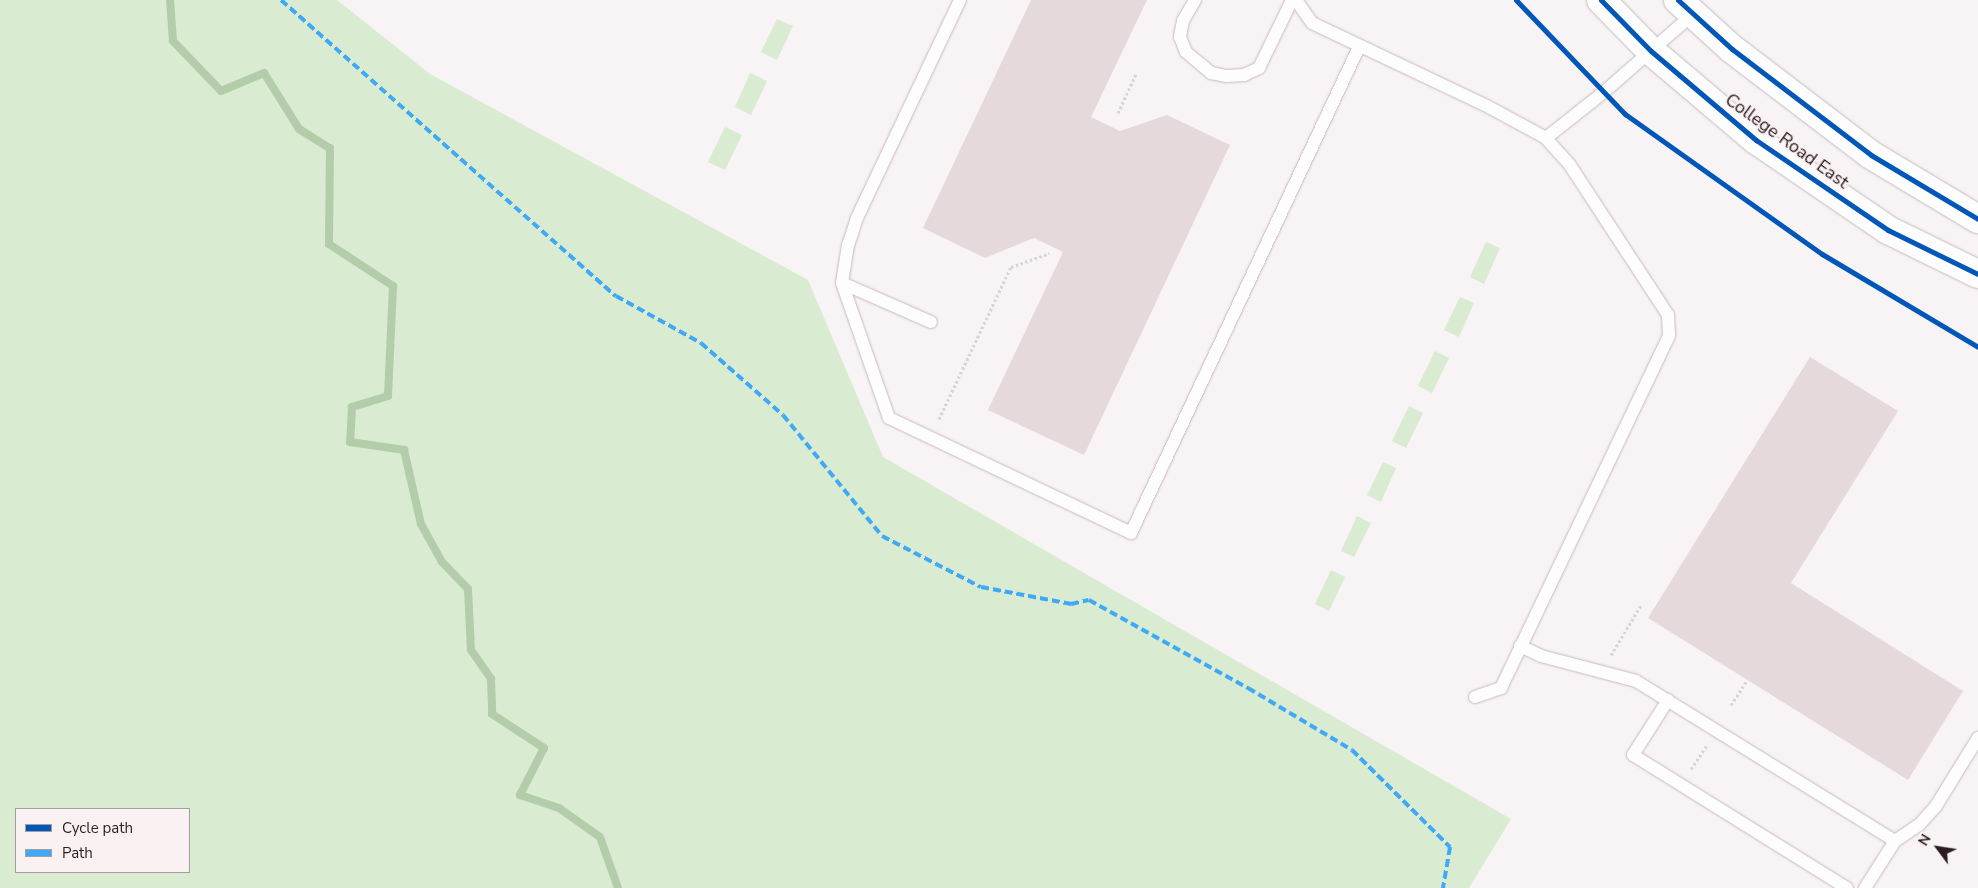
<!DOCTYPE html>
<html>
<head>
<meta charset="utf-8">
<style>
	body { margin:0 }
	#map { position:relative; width:1978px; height:888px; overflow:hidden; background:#f8f3f4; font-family:"Nunito Sans",sans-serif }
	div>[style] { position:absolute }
	.green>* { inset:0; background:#d9ebd1 }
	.stream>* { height:8px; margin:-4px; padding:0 4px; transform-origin:4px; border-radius:4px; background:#b3ccaa }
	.building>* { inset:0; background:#e6d9dc }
	.path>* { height:3px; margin-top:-1.5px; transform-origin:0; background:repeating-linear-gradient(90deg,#d6d4d5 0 2.5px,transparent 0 5px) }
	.roads { filter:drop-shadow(0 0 1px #c5bbbd) drop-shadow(0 0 1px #c5bbbd) }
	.service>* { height:12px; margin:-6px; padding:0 6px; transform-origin:6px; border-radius:6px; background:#fefdfd }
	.tertiary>* { height:28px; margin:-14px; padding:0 14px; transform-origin:14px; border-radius:14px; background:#fefdfd }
	.quiet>* { height:4px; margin-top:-2px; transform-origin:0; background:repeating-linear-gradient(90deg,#3fa9f5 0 8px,transparent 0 12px) }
	.cycleway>* { height:5px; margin:-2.5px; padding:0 2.5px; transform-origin:2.5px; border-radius:2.5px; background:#0057b8 }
	span { translate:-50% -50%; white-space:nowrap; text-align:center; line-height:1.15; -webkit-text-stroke:4px #faf1f3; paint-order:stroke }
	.street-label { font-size:18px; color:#2b1c1f }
	.legend { position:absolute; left:15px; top:808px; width:175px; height:65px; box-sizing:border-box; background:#faf1f3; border:1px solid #a79c9e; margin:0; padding:6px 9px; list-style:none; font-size:15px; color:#2b1c1f }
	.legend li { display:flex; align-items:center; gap:10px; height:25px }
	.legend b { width:25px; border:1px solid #a79c9e }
	.north { position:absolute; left:1913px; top:823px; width:50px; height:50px; -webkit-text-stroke:4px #faf1f3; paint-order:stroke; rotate:301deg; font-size:14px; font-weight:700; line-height:20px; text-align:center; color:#2b1c1f }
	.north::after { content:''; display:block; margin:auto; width:18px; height:22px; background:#2b1c1f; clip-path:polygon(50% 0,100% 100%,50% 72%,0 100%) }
</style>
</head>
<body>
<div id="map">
	<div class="green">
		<i style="clip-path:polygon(evenodd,0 0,337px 0,430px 74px,808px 280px,883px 457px,1511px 819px,1469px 888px,0 888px,0 0,16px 809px,189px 809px,189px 872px,16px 872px,16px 809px)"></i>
		<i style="clip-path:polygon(777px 19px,793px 26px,777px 60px,761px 52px)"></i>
		<i style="clip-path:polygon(750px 73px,767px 81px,751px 115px,735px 107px)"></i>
		<i style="clip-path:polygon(725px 127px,742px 135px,725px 170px,708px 162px)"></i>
		<i style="clip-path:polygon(1486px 242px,1500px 248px,1484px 284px,1470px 277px)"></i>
		<i style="clip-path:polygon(1460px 297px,1474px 303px,1459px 337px,1444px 330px)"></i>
		<i style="clip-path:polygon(1435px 351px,1449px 358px,1432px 393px,1418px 386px)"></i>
		<i style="clip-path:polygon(1409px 406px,1423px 413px,1406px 448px,1392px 441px)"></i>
		<i style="clip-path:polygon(1383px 462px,1396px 468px,1381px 502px,1367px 495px)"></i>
		<i style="clip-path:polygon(1357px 516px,1371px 523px,1354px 557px,1341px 551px)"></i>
		<i style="clip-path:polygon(1331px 570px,1345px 577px,1329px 611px,1315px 604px)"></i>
	</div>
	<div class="stream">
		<i style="left:170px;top:0;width:41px;rotate:85.8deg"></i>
		<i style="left:173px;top:41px;width:69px;rotate:46.2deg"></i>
		<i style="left:221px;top:91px;width:47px;rotate:-22.7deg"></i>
		<i style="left:264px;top:73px;width:66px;rotate:58deg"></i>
		<i style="left:299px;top:129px;width:36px;rotate:32deg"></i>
		<i style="left:330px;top:148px;width:96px;rotate:90.6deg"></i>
		<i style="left:329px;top:244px;width:77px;rotate:33.3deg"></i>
		<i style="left:393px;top:286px;width:110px;rotate:92.6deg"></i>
		<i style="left:388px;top:396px;width:38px;rotate:163deg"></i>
		<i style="left:352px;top:407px;width:35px;rotate:93deg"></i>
		<i style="left:350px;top:442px;width:55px;rotate:8.4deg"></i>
		<i style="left:404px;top:450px;width:76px;rotate:77.1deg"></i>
		<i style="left:421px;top:524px;width:43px;rotate:61.1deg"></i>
		<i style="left:442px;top:562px;width:37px;rotate:46deg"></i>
		<i style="left:468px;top:589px;width:61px;rotate:87.2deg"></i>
		<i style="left:471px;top:650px;width:35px;rotate:55deg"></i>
		<i style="left:491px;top:679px;width:35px;rotate:88deg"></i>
		<i style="left:492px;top:714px;width:62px;rotate:33.2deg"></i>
		<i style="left:544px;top:748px;width:53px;rotate:117.1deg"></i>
		<i style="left:520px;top:795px;width:41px;rotate:18.4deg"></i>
		<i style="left:559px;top:808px;width:50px;rotate:35.3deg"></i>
		<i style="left:600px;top:837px;width:54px;rotate:70.6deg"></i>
	</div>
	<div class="building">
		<i style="clip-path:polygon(1031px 0,1147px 0,1091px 117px,1120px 131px,1167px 115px,1230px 145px,1084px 455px,988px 410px,1063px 252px,1034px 238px,985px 258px,923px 228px)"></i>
		<i style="clip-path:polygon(1810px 357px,1898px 411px,1791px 583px,1963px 691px,1908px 780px,1648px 618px)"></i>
	</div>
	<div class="path">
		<i style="left:1118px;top:113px;width:43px;rotate:-65.2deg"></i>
		<i style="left:939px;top:419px;width:168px;rotate:-64.7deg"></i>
		<i style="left:1011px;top:267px;width:41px;rotate:-19.7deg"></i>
		<i style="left:1611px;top:655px;width:58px;rotate:-59deg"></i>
		<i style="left:1731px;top:705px;width:30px;rotate:-57deg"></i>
		<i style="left:1691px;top:769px;width:29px;rotate:-56deg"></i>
	</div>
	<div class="roads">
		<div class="service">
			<i style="left:960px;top:0;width:241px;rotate:115.3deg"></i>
			<i style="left:857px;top:218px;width:28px;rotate:108deg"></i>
			<i style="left:848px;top:245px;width:38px;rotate:99deg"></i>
			<i style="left:842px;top:283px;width:143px;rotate:70.8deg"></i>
			<i style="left:889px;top:418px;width:268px;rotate:25.4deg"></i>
			<i style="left:1131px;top:533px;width:537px;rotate:-64.87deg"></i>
			<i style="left:1195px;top:0;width:24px;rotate:120deg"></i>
			<i style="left:1183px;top:21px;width:16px;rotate:101deg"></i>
			<i style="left:1180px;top:37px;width:16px;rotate:68deg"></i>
			<i style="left:1186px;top:52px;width:33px;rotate:40deg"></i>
			<i style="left:1211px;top:73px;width:16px;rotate:11deg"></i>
			<i style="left:1227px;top:76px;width:17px;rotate:-3deg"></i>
			<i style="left:1244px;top:75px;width:17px;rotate:-25deg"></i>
			<i style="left:1259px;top:68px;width:76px;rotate:-64.1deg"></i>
			<i style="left:1296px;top:0;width:28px;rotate:55deg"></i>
			<i style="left:1312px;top:23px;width:191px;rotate:25.4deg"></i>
			<i style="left:1485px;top:105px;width:69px;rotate:28.4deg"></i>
			<i style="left:1546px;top:138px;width:74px;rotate:-38.4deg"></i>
			<i style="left:1604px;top:92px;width:118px;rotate:-41.2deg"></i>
			<i style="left:842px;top:283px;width:97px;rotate:23.7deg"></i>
			<i style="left:1520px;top:646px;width:23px;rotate:25deg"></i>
			<i style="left:1541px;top:656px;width:98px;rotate:14.7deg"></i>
			<i style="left:1636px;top:681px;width:304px;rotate:31.7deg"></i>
			<i style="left:1895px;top:841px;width:29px;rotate:-34deg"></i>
			<i style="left:1919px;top:825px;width:25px;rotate:-48deg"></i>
			<i style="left:1936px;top:806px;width:80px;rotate:-58.3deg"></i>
			<i style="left:1475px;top:697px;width:28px;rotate:-19deg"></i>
			<i style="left:1501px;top:688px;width:391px;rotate:-64.5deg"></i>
			<i style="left:1669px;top:335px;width:20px;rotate:-93deg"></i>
			<i style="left:1668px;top:315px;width:179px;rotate:-123.2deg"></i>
			<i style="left:1570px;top:165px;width:36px;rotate:-132deg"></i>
			<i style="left:1668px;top:700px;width:65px;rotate:122.5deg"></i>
			<i style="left:1633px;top:755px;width:252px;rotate:31.9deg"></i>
			<i style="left:1865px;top:888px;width:56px;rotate:-57.4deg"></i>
		</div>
		<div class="tertiary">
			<i style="left:1601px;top:0;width:71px;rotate:45.6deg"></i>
			<i style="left:1651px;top:51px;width:138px;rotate:40.3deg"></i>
			<i style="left:1756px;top:140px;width:160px;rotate:34.3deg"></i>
			<i style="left:1888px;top:230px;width:100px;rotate:26.1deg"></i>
			<i style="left:1678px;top:0;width:73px;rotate:42.2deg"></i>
			<i style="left:1732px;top:49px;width:175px;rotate:37.3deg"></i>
			<i style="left:1871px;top:155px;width:125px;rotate:30.9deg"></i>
		</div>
	</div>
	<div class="quiet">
		<i style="left:281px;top:0;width:447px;rotate:41.5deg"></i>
		<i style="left:616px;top:296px;width:97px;rotate:28.9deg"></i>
		<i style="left:701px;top:343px;width:109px;rotate:41.3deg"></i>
		<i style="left:783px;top:415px;width:156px;rotate:50.7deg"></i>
		<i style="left:882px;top:536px;width:111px;rotate:27.3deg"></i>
		<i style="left:981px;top:587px;width:92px;rotate:10.7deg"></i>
		<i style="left:1071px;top:604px;width:18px;rotate:-13deg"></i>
		<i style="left:1089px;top:600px;width:182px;rotate:29deg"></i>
		<i style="left:1248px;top:688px;width:121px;rotate:30.8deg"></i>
		<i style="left:1352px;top:750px;width:138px;rotate:44.7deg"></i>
		<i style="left:1450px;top:847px;width:42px;rotate:99.7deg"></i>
	</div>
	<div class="cycleway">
		<i style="left:1516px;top:0;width:158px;rotate:46.3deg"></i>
		<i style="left:1625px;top:114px;width:242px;rotate:35.4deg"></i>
		<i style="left:1822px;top:254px;width:182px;rotate:30.8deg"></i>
		<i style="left:1601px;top:0;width:71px;rotate:45.6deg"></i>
		<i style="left:1651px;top:51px;width:138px;rotate:40.3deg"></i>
		<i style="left:1756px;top:140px;width:160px;rotate:34.3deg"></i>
		<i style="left:1888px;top:230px;width:100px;rotate:26.1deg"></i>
		<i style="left:1678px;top:0;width:73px;rotate:42.2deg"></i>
		<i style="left:1732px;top:49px;width:175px;rotate:37.3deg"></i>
		<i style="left:1871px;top:155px;width:125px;rotate:30.9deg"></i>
	</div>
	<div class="street-label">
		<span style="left:1787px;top:141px;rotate:36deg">College Road East</span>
	</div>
	<ul class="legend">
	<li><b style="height:6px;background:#0057b8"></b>Cycle path</li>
	<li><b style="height:6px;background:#3fa9f5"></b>Path</li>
	</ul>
	<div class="north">N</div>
</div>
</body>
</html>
